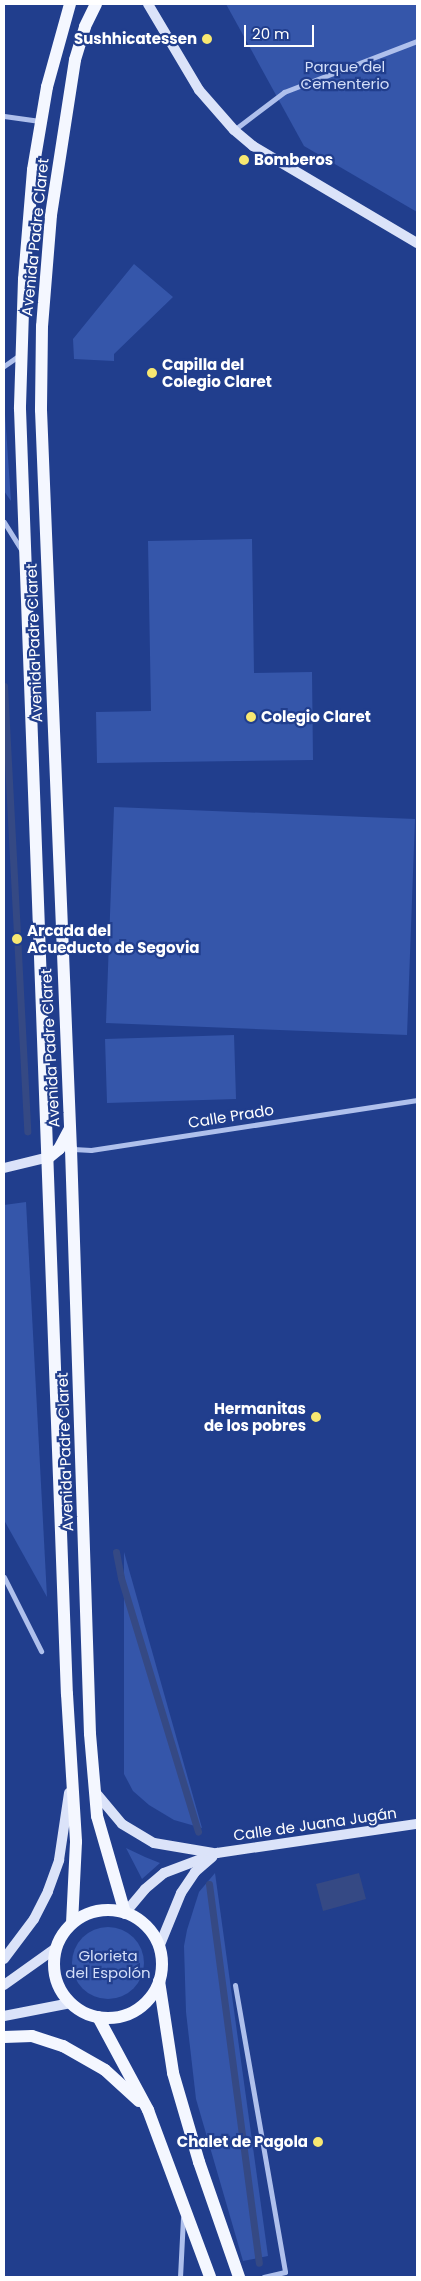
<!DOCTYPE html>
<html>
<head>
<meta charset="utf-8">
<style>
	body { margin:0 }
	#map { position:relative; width:421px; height:2281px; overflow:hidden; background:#213e8d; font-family:Poppins,sans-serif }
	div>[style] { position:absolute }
	.green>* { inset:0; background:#3556aa }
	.round { border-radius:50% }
	.water>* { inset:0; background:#354984 }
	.stream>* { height:7px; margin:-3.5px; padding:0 3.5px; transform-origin:3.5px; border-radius:3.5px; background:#354984 }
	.street>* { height:5px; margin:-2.5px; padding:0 2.5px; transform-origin:2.5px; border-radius:2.5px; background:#afc0ec }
	.secondary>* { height:10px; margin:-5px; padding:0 5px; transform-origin:5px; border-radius:5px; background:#dbe3f9 }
	.primary>* { height:12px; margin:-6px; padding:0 6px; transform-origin:6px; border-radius:6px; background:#f4f7ff }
	.primary>.ring { margin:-6px; padding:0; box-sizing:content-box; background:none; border:12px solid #f4f7ff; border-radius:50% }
	.dots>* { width:14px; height:14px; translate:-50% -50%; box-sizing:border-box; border:2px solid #213e8d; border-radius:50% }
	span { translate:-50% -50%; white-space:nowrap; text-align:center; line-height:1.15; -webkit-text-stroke:4.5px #213e8d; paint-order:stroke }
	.poi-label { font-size:15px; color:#fff; font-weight:700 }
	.right { translate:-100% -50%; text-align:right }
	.left { translate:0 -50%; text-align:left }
	.park-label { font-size:15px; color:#d4dff9 }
	.street-label { font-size:15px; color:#fff }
	.frame { position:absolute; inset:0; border:5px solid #fff; pointer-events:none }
	.scale { position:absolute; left:244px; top:25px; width:70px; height:22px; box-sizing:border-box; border:2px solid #fff; border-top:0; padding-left:6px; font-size:15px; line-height:18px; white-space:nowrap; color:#fff; -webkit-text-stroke:4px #213e8d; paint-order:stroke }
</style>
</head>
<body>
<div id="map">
	<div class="green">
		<i style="clip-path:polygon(226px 4px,417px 4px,417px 212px,304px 146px)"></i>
		<i style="clip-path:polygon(134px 264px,173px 297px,114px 354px,114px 361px,74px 359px,73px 339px)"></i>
		<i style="clip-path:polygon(4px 400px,11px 501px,4px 491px)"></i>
		<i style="clip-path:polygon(252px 539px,254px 673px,312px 672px,313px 760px,97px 763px,96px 712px,151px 711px,148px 541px)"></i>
		<i style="clip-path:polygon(114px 807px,415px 819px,407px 1035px,106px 1023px)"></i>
		<i style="clip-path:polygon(234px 1035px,236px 1099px,107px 1103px,105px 1039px)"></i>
		<i style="clip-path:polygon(26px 1202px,47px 1597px,4px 1520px,4px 1205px)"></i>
		<i style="clip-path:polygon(124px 1552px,202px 1828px,174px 1820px,149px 1805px,133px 1791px,124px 1774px)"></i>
		<i style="clip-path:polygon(126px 1848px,145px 1857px,160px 1863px,142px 1879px)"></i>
		<i style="clip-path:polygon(215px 1873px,268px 2256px,243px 2261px,196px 2099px,186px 2012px,184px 1946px,187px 1930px,199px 1892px)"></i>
		<i class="round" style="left:72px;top:1927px;width:72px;height:72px"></i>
	</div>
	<div class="water">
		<i style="clip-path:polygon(359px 1873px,366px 1899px,323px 1911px,316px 1884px)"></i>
	</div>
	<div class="stream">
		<i style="left:4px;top:686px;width:446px;rotate:87deg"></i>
		<i style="left:116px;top:1552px;width:26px;rotate:79deg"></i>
		<i style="left:121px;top:1578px;width:265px;rotate:73.1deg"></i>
		<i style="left:209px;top:1884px;width:382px;rotate:82.5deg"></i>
	</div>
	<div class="street">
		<i style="left:4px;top:116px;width:36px;rotate:8deg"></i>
		<i style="left:234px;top:130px;width:63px;rotate:-37.2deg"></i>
		<i style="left:284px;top:92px;width:142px;rotate:-21deg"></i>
		<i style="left:4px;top:366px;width:19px;rotate:-35deg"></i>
		<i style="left:4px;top:522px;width:34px;rotate:58deg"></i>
		<i style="left:73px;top:1149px;width:18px;rotate:3deg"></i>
		<i style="left:91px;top:1150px;width:330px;rotate:-8.7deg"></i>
		<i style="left:4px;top:1577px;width:83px;rotate:63.4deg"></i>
		<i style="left:235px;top:1985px;width:291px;rotate:80.1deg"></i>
		<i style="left:285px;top:2272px;width:22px;rotate:167deg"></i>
		<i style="left:180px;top:2277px;width:59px;rotate:-87.1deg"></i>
	</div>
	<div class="secondary">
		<i style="left:148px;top:4px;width:100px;rotate:59.3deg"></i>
		<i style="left:199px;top:90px;width:53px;rotate:48.8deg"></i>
		<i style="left:234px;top:130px;width:25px;rotate:40deg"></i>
		<i style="left:253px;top:146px;width:191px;rotate:30.6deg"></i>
		<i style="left:4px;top:1168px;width:46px;rotate:-13.7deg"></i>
		<i style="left:96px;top:1793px;width:40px;rotate:50deg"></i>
		<i style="left:122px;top:1824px;width:37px;rotate:31deg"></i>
		<i style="left:154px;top:1843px;width:60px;rotate:9.6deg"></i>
		<i style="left:125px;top:1913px;width:31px;rotate:-50deg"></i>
		<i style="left:145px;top:1889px;width:25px;rotate:-40deg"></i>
		<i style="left:164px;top:1873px;width:57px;rotate:-20.7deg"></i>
		<i style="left:217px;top:1853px;width:202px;rotate:-8.3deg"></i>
		<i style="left:159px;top:1947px;width:58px;rotate:-67.8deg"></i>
		<i style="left:181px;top:1893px;width:25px;rotate:-56deg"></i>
		<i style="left:195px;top:1872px;width:23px;rotate:-41deg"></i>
		<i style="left:4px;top:1959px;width:50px;rotate:-53.1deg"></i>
		<i style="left:34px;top:1919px;width:31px;rotate:-63deg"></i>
		<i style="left:48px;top:1891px;width:33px;rotate:-70deg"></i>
		<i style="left:59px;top:1860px;width:68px;rotate:-81.5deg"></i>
		<i style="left:4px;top:1985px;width:64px;rotate:-35.4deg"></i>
		<i style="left:4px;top:2016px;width:68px;rotate:-11deg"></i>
	</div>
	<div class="primary">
		<i style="left:70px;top:4px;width:86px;rotate:105.5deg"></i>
		<i style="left:47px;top:87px;width:84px;rotate:99.6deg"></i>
		<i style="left:33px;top:170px;width:109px;rotate:94.7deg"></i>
		<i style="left:24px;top:279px;width:130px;rotate:91.8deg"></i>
		<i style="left:20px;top:409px;width:1286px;rotate:87.91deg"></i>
		<i style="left:67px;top:1694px;width:148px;rotate:86.5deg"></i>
		<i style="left:76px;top:1842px;width:81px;rotate:92.8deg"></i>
		<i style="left:96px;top:4px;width:25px;rotate:116deg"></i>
		<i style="left:85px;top:27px;width:34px;rotate:107deg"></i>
		<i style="left:75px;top:60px;width:157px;rotate:98.8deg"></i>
		<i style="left:51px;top:215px;width:111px;rotate:94.6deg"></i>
		<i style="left:42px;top:326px;width:84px;rotate:90.7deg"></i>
		<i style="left:41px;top:410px;width:740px;rotate:87.68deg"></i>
		<i style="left:71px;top:1149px;width:585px;rotate:88.14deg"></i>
		<i style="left:90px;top:1734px;width:82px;rotate:85.1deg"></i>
		<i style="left:97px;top:1816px;width:101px;rotate:73.9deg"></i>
		<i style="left:49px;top:1157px;width:13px;rotate:-39deg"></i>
		<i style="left:59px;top:1149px;width:21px;rotate:-62deg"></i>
		<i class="ring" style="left:54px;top:1910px;width:96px;height:96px"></i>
		<i style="left:159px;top:1981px;width:93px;rotate:81.3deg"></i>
		<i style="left:173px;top:2073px;width:93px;rotate:73.7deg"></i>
		<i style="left:199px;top:2162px;width:122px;rotate:70.8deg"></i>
		<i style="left:98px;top:2017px;width:106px;rotate:61.7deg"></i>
		<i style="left:148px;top:2110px;width:178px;rotate:69.6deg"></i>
		<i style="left:4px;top:2037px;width:28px;rotate:-2deg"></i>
		<i style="left:32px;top:2036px;width:33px;rotate:18deg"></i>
		<i style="left:63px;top:2046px;width:48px;rotate:29.7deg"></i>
		<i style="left:105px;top:2070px;width:46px;rotate:42.4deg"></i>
	</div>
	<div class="dots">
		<i style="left:207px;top:39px;background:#f8e871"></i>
		<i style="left:244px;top:160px;background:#f8e871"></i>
		<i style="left:152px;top:373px;background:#f8e871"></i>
		<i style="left:251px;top:717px;background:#f8e871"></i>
		<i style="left:17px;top:939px;background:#f8e871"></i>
		<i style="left:316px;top:1417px;background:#f8e871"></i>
		<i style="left:318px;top:2142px;background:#f8e871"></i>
	</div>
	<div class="poi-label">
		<span class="right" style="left:197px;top:39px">Sushhicatessen</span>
		<span class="left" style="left:254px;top:160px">Bomberos</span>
		<span class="left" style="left:162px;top:373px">Capilla del<br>Colegio Claret</span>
		<span class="left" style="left:261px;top:717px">Colegio Claret</span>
		<span class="left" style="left:27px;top:939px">Arcada del<br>Acueducto de Segovia</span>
		<span class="right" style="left:306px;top:1417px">Hermanitas<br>de los pobres</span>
		<span class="right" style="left:308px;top:2142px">Chalet de Pagola</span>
	</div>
	<div class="park-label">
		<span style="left:345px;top:75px">Parque del<br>Cementerio</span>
		<span style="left:108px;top:1964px">Glorieta<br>del Espolón</span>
	</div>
	<div class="street-label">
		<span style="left:35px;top:237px;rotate:-84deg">Avenida Padre Claret</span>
		<span style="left:34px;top:643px;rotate:-92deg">Avenida Padre Claret</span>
		<span style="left:50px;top:1048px;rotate:-93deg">Avenida Padre Claret</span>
		<span style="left:231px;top:1116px;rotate:-9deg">Calle Prado</span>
		<span style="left:65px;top:1452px;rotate:-92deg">Avenida Padre Claret</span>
		<span style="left:315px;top:1824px;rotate:-8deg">Calle de Juana Jugán</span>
	</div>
	<div class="frame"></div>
	<div class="scale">20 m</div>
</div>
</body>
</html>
